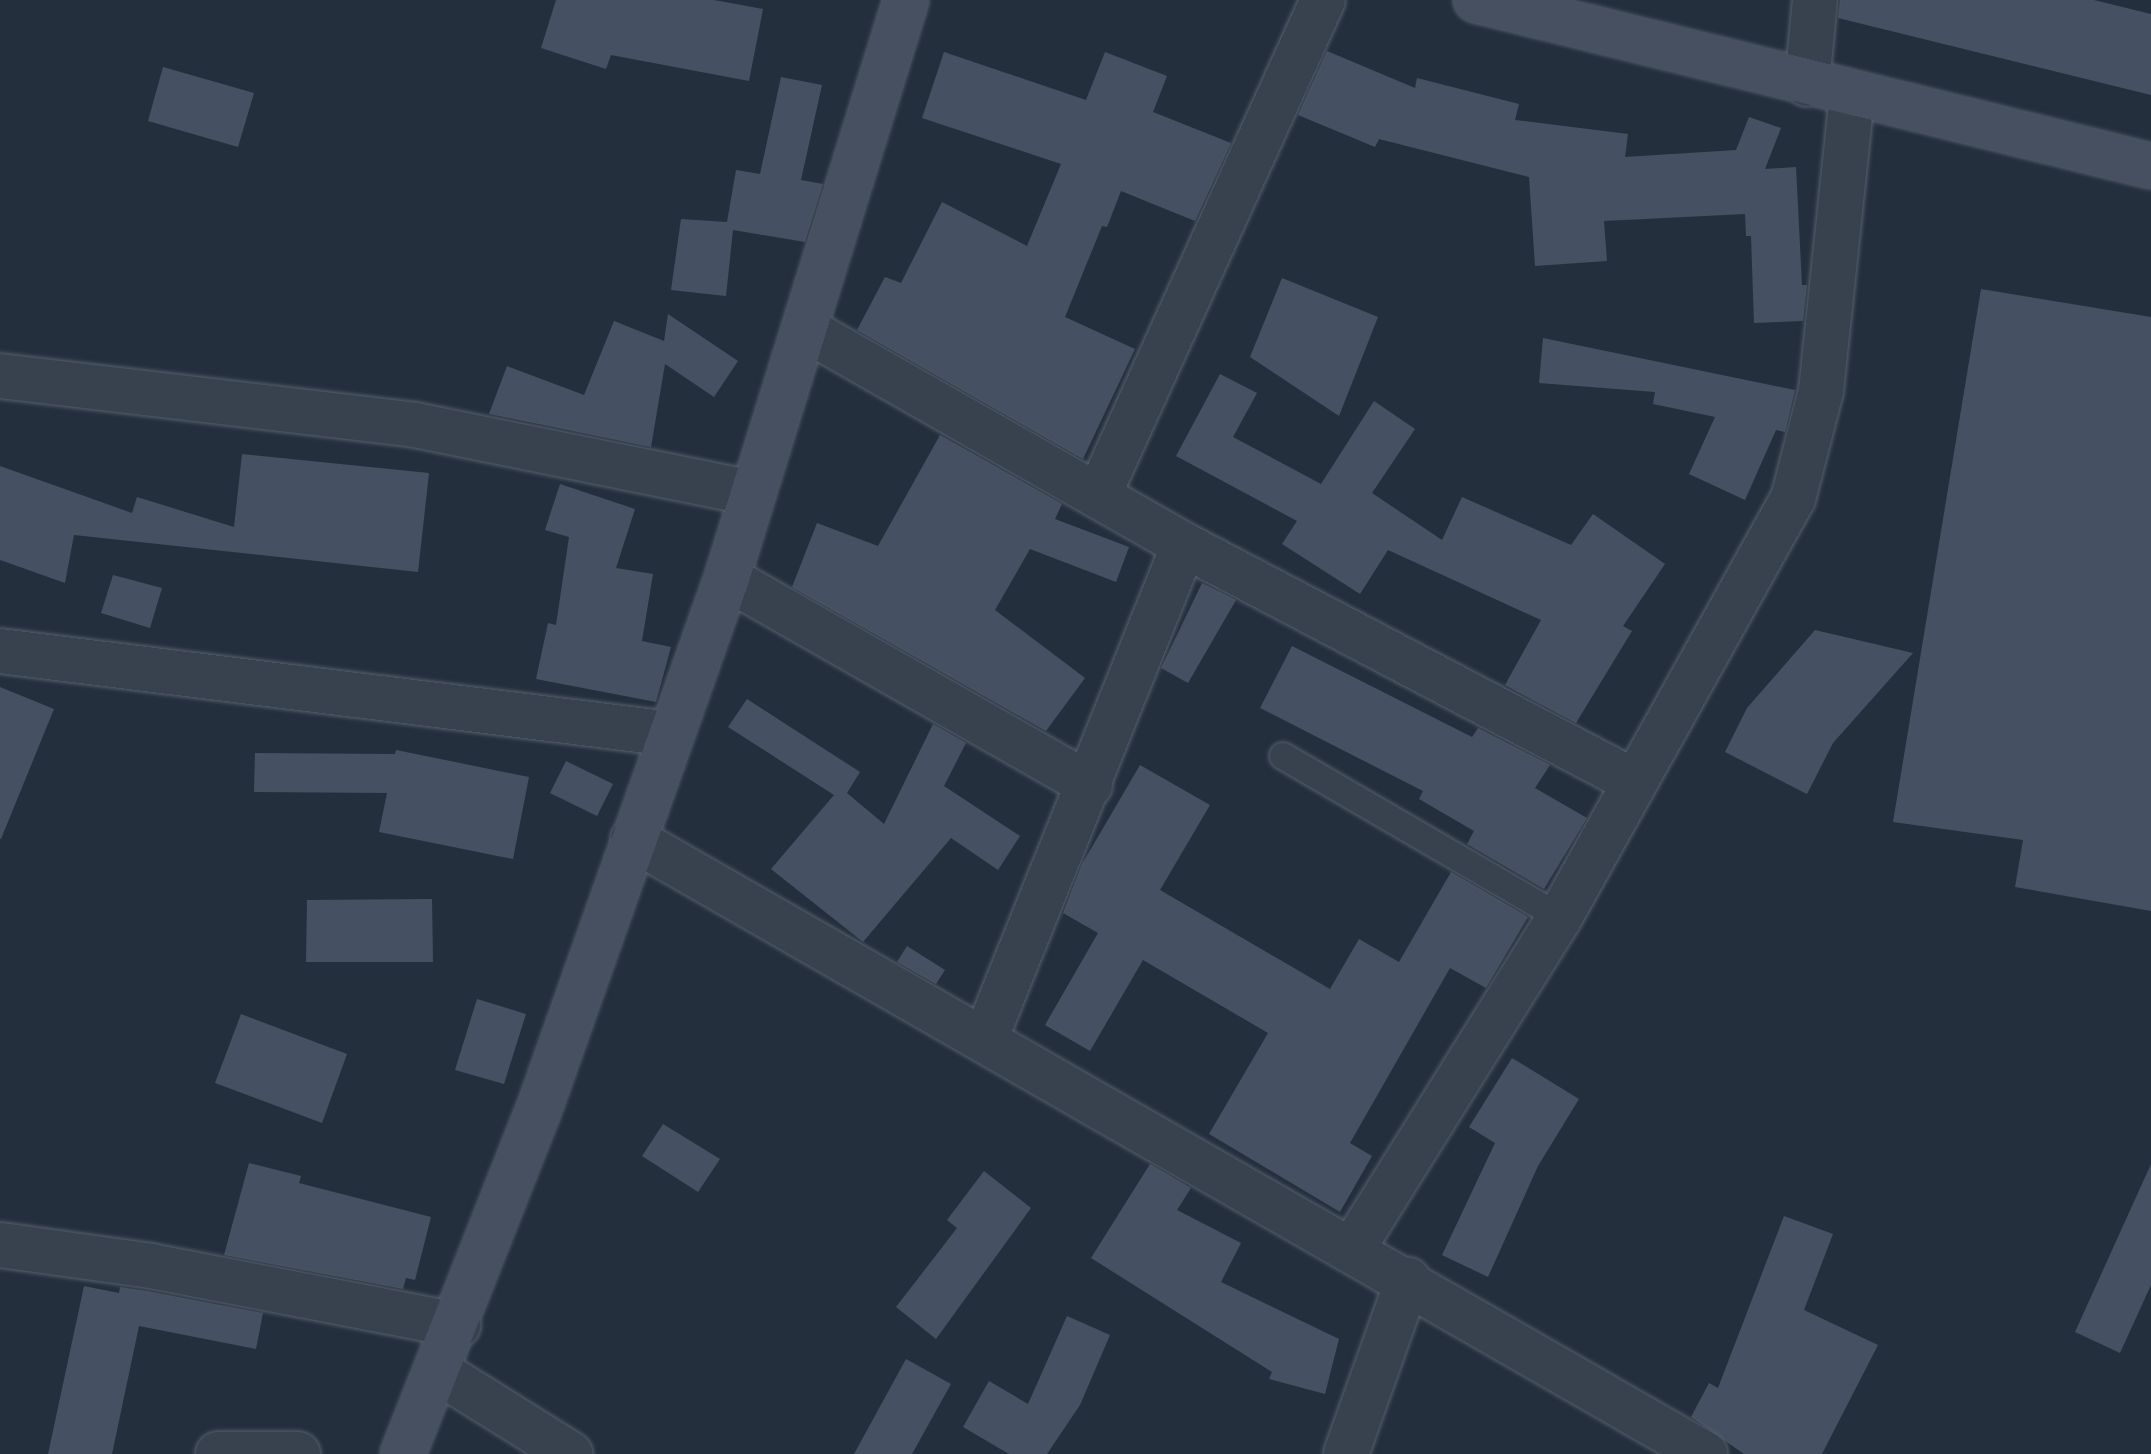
<!DOCTYPE html>
<html>
<head>
<meta charset="utf-8">
<style>
	body { margin:0 }
	#map { position:relative; width:2151px; height:1454px; overflow:hidden; background:#242f3e; font-family:"Source Sans 3",sans-serif }
	div>[style] { position:absolute }
	.building>* { inset:0; background:#455162 }
	.roads { filter:drop-shadow(0 0 2px #565f6c) drop-shadow(0 0 2px #565f6c) }
	.lane>* { height:26px; margin:-13px; padding:0 13px; transform-origin:13px; border-radius:13px; background:#38414e }
	.street>* { height:44px; margin:-22px; padding:0 22px; transform-origin:22px; border-radius:22px; background:#38414e }
	.secondary>* { height:44px; margin:-22px; padding:0 22px; transform-origin:22px; border-radius:22px; background:#465061 }
	span { translate:-50% -50%; white-space:nowrap; text-align:center; line-height:1.15; -webkit-text-stroke:6px #1d2633; paint-order:stroke }
</style>
</head>
<body>
<div id="map">
	<div class="building">
		<i style="clip-path:polygon(556px 0,714px 0,763px 9px,749px 81px,611px 55px,606px 69px,541px 48px)"></i>
		<i style="clip-path:polygon(1840px 0,2094px 0,2151px 14px,2151px 95px,1838px 18px)"></i>
		<i style="clip-path:polygon(1327px 51px,1415px 88px,1417px 78px,1519px 104px,1515px 120px,1628px 134px,1625px 157px,1736px 150px,1749px 117px,1781px 128px,1765px 169px,1796px 167px,1802px 285px,1807px 285px,1803px 321px,1754px 323px,1751px 236px,1746px 236px,1745px 214px,1604px 221px,1607px 261px,1535px 266px,1529px 177px,1379px 139px,1375px 147px,1298px 115px)"></i>
		<i style="clip-path:polygon(944px 52px,1086px 100px,1105px 52px,1167px 76px,1153px 112px,1231px 143px,1195px 221px,1121px 191px,1107px 227px,1102px 226px,1065px 317px,1135px 349px,1083px 459px,857px 330px,885px 277px,901px 283px,942px 202px,1027px 246px,1061px 164px,922px 118px)"></i>
		<i style="clip-path:polygon(163px 67px,254px 93px,238px 147px,148px 121px)"></i>
		<i style="clip-path:polygon(781px 77px,822px 85px,801px 180px,823px 184px,805px 242px,733px 230px,726px 296px,671px 290px,681px 219px,727px 222px,736px 170px,760px 174px)"></i>
		<i style="clip-path:polygon(1282px 278px,1378px 317px,1339px 416px,1250px 357px)"></i>
		<i style="clip-path:polygon(1981px 289px,2151px 317px,2151px 911px,2015px 887px,2023px 840px,1893px 822px)"></i>
		<i style="clip-path:polygon(668px 314px,738px 361px,714px 397px,665px 364px,651px 447px,489px 414px,507px 366px,584px 395px,614px 321px,664px 341px)"></i>
		<i style="clip-path:polygon(1543px 338px,1795px 390px,1785px 432px,1776px 430px,1745px 500px,1689px 474px,1715px 417px,1653px 404px,1655px 392px,1539px 383px)"></i>
		<i style="clip-path:polygon(1220px 374px,1257px 393px,1233px 437px,1321px 484px,1374px 401px,1415px 429px,1372px 493px,1442px 540px,1462px 497px,1571px 545px,1593px 514px,1665px 564px,1623px 626px,1632px 631px,1576px 723px,1505px 685px,1541px 620px,1388px 550px,1360px 594px,1282px 544px,1297px 521px,1176px 456px)"></i>
		<i style="clip-path:polygon(940px 435px,1062px 504px,1055px 519px,1129px 547px,1116px 582px,1030px 549px,995px 610px,1085px 678px,1046px 731px,792px 587px,817px 523px,878px 546px)"></i>
		<i style="clip-path:polygon(242px 454px,429px 473px,418px 572px,74px 535px,65px 583px,0 560px,0 466px,132px 513px,137px 497px,234px 527px)"></i>
		<i style="clip-path:polygon(560px 484px,635px 509px,616px 568px,653px 574px,642px 641px,671px 647px,656px 702px,536px 679px,548px 623px,556px 625px,569px 537px,545px 530px)"></i>
		<i style="clip-path:polygon(113px 575px,162px 588px,150px 628px,101px 613px)"></i>
		<i style="clip-path:polygon(1202px 583px,1236px 600px,1188px 683px,1161px 668px)"></i>
		<i style="clip-path:polygon(1815px 630px,1913px 653px,1833px 743px,1807px 794px,1725px 752px,1747px 708px)"></i>
		<i style="clip-path:polygon(1292px 646px,1472px 737px,1478px 728px,1550px 765px,1535px 788px,1587px 818px,1544px 889px,1467px 844px,1474px 831px,1419px 799px,1423px 791px,1260px 708px)"></i>
		<i style="clip-path:polygon(0 687px,54px 709px,1px 839px,0 839px)"></i>
		<i style="clip-path:polygon(747px 699px,860px 772px,847px 793px,884px 824px,933px 724px,966px 743px,944px 786px,1020px 836px,998px 870px,951px 838px,863px 942px,771px 869px,834px 795px,728px 727px)"></i>
		<i style="clip-path:polygon(396px 750px,529px 777px,513px 859px,379px 832px,387px 793px,254px 792px,255px 753px,395px 754px)"></i>
		<i style="clip-path:polygon(566px 761px,613px 784px,597px 816px,550px 793px)"></i>
		<i style="clip-path:polygon(1140px 765px,1210px 805px,1160px 890px,1330px 989px,1359px 939px,1399px 962px,1451px 872px,1528px 917px,1486px 988px,1450px 968px,1350px 1143px,1372px 1156px,1340px 1212px,1209px 1134px,1268px 1033px,1143px 960px,1090px 1051px,1045px 1025px,1098px 933px,1063px 913px,1082px 864px)"></i>
		<i style="clip-path:polygon(432px 899px,433px 962px,306px 962px,307px 900px)"></i>
		<i style="clip-path:polygon(907px 946px,945px 970px,936px 984px,897px 962px)"></i>
		<i style="clip-path:polygon(477px 999px,526px 1014px,504px 1084px,455px 1070px)"></i>
		<i style="clip-path:polygon(241px 1014px,347px 1054px,322px 1123px,215px 1083px)"></i>
		<i style="clip-path:polygon(1512px 1058px,1579px 1099px,1538px 1166px,1488px 1277px,1442px 1255px,1495px 1143px,1469px 1127px)"></i>
		<i style="clip-path:polygon(663px 1124px,720px 1159px,698px 1192px,642px 1156px)"></i>
		<i style="clip-path:polygon(249px 1163px,301px 1176px,299px 1183px,431px 1217px,415px 1280px,406px 1278px,403px 1289px,224px 1255px)"></i>
		<i style="clip-path:polygon(1150px 1164px,1191px 1188px,1177px 1210px,1241px 1243px,1221px 1282px,1339px 1339px,1325px 1394px,1269px 1379px,1272px 1372px,1091px 1258px)"></i>
		<i style="clip-path:polygon(2151px 1164px,2151px 1285px,2120px 1353px,2075px 1332px)"></i>
		<i style="clip-path:polygon(984px 1171px,1031px 1208px,936px 1339px,896px 1307px,957px 1228px,947px 1220px)"></i>
		<i style="clip-path:polygon(1784px 1216px,1833px 1234px,1804px 1310px,1878px 1345px,1822px 1454px,1744px 1454px,1691px 1417px,1709px 1383px,1718px 1388px)"></i>
		<i style="clip-path:polygon(84px 1286px,119px 1293px,120px 1287px,147px 1291px,263px 1313px,256px 1349px,139px 1326px,112px 1454px,48px 1454px)"></i>
		<i style="clip-path:polygon(1067px 1316px,1110px 1335px,1080px 1405px,1047px 1454px,1009px 1454px,963px 1427px,989px 1381px,1028px 1404px)"></i>
		<i style="clip-path:polygon(906px 1359px,951px 1384px,912px 1454px,854px 1454px)"></i>
	</div>
	<div class="roads">
		<div class="lane">
			<i style="left:1283px;top:756px;width:320px;rotate:30.2deg"></i>
		</div>
		<div class="street">
			<i style="left:1807px;top:84px;width:84px;rotate:-84.6deg"></i>
			<i style="left:807px;top:330px;width:434px;rotate:29.7deg"></i>
			<i style="left:1184px;top:545px;width:509px;rotate:27.72deg"></i>
			<i style="left:0;top:376px;width:418px;rotate:6.7deg"></i>
			<i style="left:415px;top:425px;width:344px;rotate:11.4deg"></i>
			<i style="left:1099px;top:494px;width:542px;rotate:-65.61deg"></i>
			<i style="left:727px;top:578px;width:418px;rotate:29.7deg"></i>
			<i style="left:0;top:651px;width:676px;rotate:7.05deg"></i>
			<i style="left:633px;top:839px;width:1236px;rotate:29.84deg"></i>
			<i style="left:986px;top:1037px;width:530px;rotate:-68.08deg"></i>
			<i style="left:0;top:1245px;width:152px;rotate:7.9deg"></i>
			<i style="left:151px;top:1266px;width:313px;rotate:10.9deg"></i>
			<i style="left:1353px;top:1248px;width:390px;rotate:-58deg"></i>
			<i style="left:1560px;top:917px;width:479px;rotate:-60.9deg"></i>
			<i style="left:1793px;top:499px;width:112px;rotate:-75.5deg"></i>
			<i style="left:1821px;top:391px;width:297px;rotate:-84deg"></i>
			<i style="left:439px;top:1372px;width:155px;rotate:32deg"></i>
			<i style="left:218px;top:1454px;width:80px"></i>
			<i style="left:1346px;top:1454px;width:185px;rotate:-70.4deg"></i>
		</div>
		<div class="secondary">
			<i style="left:1476px;top:0;width:695px;rotate:13.82deg"></i>
			<i style="left:403px;top:1454px;width:368px;rotate:-68.5deg"></i>
			<i style="left:538px;top:1112px;width:566px;rotate:-70.51deg"></i>
			<i style="left:727px;top:578px;width:605px;rotate:-72.79deg"></i>
		</div>
	</div>
</div>
</body>
</html>
